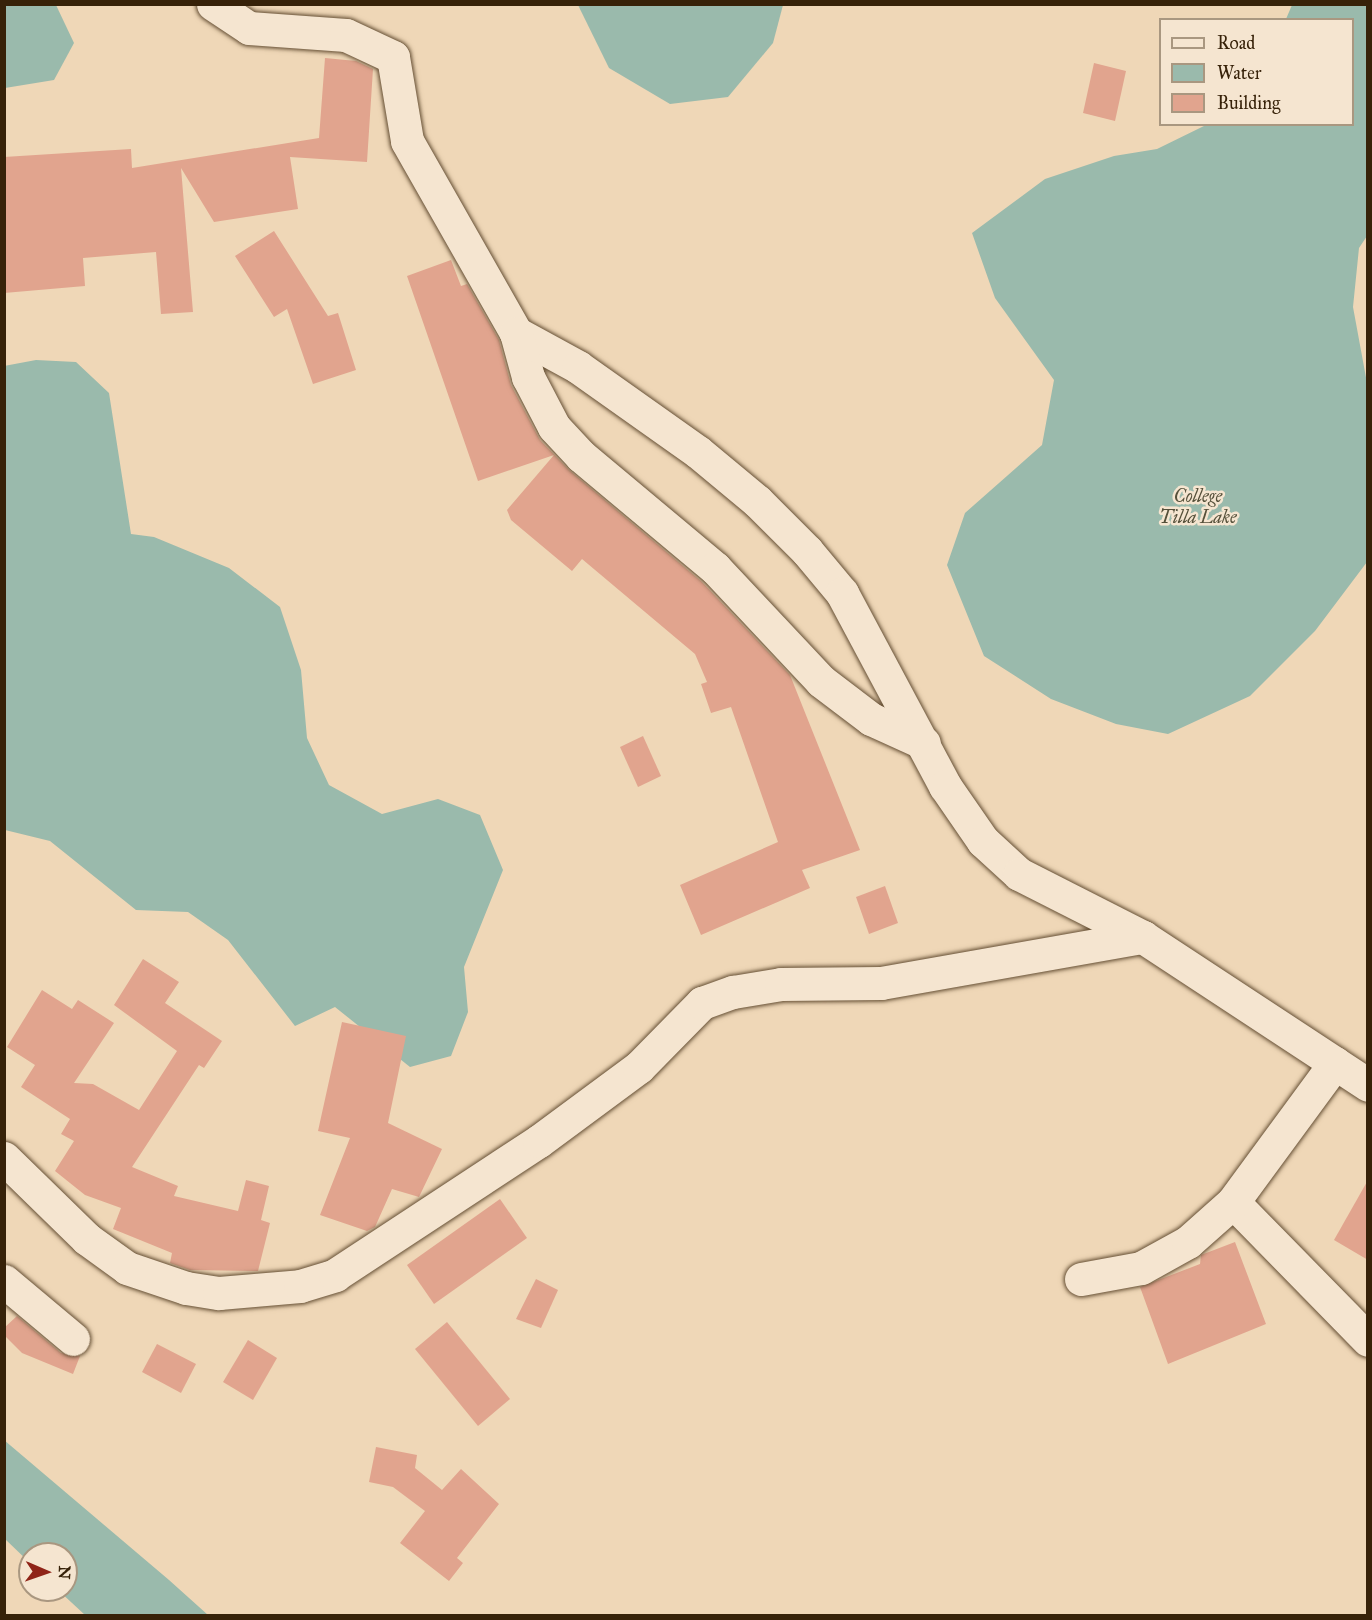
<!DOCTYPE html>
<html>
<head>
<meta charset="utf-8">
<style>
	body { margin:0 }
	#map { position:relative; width:1372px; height:1620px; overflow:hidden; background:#efd7b7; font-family:"IM FELL Great Primer",serif }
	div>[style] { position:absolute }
	.water>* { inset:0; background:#9abaac }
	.building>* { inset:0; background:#e1a48e }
	.roads { filter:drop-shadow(0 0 2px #654f34) drop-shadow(0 0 2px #654f34) }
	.minor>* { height:33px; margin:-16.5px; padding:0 16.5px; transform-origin:16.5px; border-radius:16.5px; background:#f5e5d0 }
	span { translate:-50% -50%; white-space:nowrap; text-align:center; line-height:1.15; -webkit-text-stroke:5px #f5e5d0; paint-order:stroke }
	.water-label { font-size:18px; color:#55503a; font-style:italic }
	.frame { position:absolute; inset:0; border:6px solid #372209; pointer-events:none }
	.legend { position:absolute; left:1159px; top:18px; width:195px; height:108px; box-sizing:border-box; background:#f5e5d0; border:2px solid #a99780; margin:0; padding:8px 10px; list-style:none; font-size:18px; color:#372209 }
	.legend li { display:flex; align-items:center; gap:12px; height:30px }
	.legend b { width:30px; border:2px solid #a99780 }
	.north { position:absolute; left:18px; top:1542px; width:60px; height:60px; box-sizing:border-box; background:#f5e5d0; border:2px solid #a99780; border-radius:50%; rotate:92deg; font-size:16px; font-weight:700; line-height:24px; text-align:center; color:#372209 }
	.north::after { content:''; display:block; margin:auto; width:21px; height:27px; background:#8f2418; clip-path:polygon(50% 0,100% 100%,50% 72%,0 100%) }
</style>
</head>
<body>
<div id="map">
	<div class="water">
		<i style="clip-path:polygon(5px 4px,56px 5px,74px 43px,54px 80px,5px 88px)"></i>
		<i style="clip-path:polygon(578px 5px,783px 5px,773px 43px,728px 97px,670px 104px,609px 68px)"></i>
		<i style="clip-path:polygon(1292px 5px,1367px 5px,1367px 236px,1359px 248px,1353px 307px,1367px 383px,1367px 562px,1315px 631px,1250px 696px,1168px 734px,1116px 724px,1051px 699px,984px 656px,947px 565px,965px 513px,1042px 445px,1054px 380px,995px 298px,972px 233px,1045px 179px,1114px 156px,1157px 149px,1206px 125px,1352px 124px,1352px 20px,1286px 19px)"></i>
		<i style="clip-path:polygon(36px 360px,76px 362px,109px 393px,131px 534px,154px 537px,229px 568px,280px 607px,301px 670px,307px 738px,329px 785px,382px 814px,438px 799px,480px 815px,503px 870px,464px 967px,468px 1012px,451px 1056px,410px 1067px,335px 1007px,295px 1026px,228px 940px,188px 912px,136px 910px,50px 841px,5px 830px,4px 366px)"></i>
		<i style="clip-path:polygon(4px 1440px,169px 1580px,208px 1615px,85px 1615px,58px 1590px,66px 1590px,66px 1554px,30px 1554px,30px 1563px,5px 1539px)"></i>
	</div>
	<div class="building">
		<i style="clip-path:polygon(325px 58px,356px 61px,373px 69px,367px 162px,290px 157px,298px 209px,214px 222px,181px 168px,193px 312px,161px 314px,156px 252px,83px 258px,85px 286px,4px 293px,4px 157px,131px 149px,132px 168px,319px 138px)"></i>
		<i style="clip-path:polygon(1094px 63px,1126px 71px,1115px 121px,1083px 113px)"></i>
		<i style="clip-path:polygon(274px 231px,328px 316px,338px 313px,356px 370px,313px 384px,287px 309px,274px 317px,235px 256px)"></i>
		<i style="clip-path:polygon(451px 260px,461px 286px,467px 284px,499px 340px,511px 385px,540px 440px,569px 470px,702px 582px,790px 675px,860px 850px,802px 870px,810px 888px,701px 935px,680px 885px,778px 842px,731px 707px,711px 713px,701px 684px,707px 682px,695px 654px,582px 559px,572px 571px,511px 520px,507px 510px,554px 455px,478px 481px,407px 276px)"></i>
		<i style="clip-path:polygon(643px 736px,661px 776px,638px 787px,620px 747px)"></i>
		<i style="clip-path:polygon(885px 886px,898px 923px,869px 934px,856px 897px)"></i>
		<i style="clip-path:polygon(143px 959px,179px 982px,165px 1003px,222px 1041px,204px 1068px,199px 1065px,132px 1167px,178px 1186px,174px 1196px,238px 1211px,246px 1180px,269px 1186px,261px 1220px,270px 1223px,258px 1271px,190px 1270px,170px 1263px,172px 1253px,113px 1229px,121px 1208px,85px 1195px,55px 1171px,74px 1141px,61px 1134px,70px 1119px,21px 1087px,35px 1065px,7px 1047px,42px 990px,72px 1009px,78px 1000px,114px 1023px,74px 1083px,93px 1084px,139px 1110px,177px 1051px,114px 1005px)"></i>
		<i style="clip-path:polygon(342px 1022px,406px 1036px,388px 1123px,442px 1149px,419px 1197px,392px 1189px,375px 1227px,367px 1231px,320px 1215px,350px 1138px,318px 1131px)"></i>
		<i style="clip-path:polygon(1368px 1180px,1368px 1260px,1334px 1240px)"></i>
		<i style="clip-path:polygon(500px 1199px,527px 1238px,434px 1304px,407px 1265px)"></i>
		<i style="clip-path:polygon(1235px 1242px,1266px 1324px,1168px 1364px,1140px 1287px,1200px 1264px,1201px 1255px)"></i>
		<i style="clip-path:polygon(536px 1279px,558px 1290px,541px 1328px,516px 1319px)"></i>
		<i style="clip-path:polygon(17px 1316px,61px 1353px,80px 1356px,73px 1374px,22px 1353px,4px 1335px,4px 1328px)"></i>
		<i style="clip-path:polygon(447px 1322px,510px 1399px,478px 1426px,415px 1349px)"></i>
		<i style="clip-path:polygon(248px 1340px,277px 1358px,253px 1400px,223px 1382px)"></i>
		<i style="clip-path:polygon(157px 1344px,196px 1364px,181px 1393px,142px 1372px)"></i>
		<i style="clip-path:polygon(376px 1447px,417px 1455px,415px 1468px,442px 1490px,461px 1469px,499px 1504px,457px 1558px,463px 1563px,449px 1581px,400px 1543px,425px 1511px,393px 1487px,369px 1482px)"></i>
	</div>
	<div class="roads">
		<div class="minor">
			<i style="left:213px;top:4px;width:43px;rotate:33.7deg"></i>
			<i style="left:249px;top:28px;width:97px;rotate:4.1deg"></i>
			<i style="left:346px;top:35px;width:52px;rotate:25.1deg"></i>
			<i style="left:393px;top:57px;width:85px;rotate:80.5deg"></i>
			<i style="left:407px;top:141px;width:221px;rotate:60.4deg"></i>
			<i style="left:516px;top:333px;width:71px;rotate:28.7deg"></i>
			<i style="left:578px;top:367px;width:147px;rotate:35.3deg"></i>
			<i style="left:698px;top:452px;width:77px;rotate:39.7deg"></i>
			<i style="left:757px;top:501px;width:71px;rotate:45deg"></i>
			<i style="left:807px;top:551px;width:55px;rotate:50.2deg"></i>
			<i style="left:842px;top:593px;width:219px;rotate:61.9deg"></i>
			<i style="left:945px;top:786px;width:67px;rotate:55.4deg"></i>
			<i style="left:983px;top:841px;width:49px;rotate:42.5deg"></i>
			<i style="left:1019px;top:874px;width:139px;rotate:26.9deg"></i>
			<i style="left:1143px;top:937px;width:269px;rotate:33.3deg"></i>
			<i style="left:516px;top:333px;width:46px;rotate:74.7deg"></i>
			<i style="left:528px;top:377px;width:56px;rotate:62.5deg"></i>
			<i style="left:554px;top:427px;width:40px;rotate:47deg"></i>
			<i style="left:581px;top:456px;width:175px;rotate:39.9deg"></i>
			<i style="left:715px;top:568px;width:155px;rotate:46.8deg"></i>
			<i style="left:821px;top:681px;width:63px;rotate:37.2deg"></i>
			<i style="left:871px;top:719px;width:58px;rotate:24.4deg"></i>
			<i style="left:1335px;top:1063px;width:172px;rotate:126.3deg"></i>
			<i style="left:1233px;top:1202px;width:193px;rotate:45.6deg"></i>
			<i style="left:4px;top:1158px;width:116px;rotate:44.3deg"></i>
			<i style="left:87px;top:1239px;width:49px;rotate:35.9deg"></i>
			<i style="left:127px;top:1268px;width:62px;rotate:18.7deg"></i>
			<i style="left:186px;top:1288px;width:33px;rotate:9deg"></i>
			<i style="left:219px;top:1293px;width:81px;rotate:-4.9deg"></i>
			<i style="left:300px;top:1286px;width:37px;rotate:-17deg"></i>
			<i style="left:335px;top:1275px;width:244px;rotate:-33.3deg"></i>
			<i style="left:539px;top:1141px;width:124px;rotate:-36.5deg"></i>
			<i style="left:639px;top:1067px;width:90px;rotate:-45.5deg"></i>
			<i style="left:702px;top:1003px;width:33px;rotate:-20deg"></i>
			<i style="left:733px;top:992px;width:49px;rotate:-9.5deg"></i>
			<i style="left:781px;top:984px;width:100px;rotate:-0.6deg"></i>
			<i style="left:881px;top:983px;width:266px;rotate:-10deg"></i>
			<i style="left:1081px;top:1279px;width:61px;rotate:-10.4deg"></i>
			<i style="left:1141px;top:1268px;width:54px;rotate:-29deg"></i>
			<i style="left:1188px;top:1242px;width:60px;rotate:-41.6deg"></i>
			<i style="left:4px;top:1281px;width:90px;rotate:40deg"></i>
		</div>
	</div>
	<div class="water-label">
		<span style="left:1198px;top:507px">College<br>Tilla Lake</span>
	</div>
	<div class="frame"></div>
	<ul class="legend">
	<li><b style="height:8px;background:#f5e5d0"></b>Road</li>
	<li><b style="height:16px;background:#9abaac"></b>Water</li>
	<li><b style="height:16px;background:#e1a48e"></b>Building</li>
	</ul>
	<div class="north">N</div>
</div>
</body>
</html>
